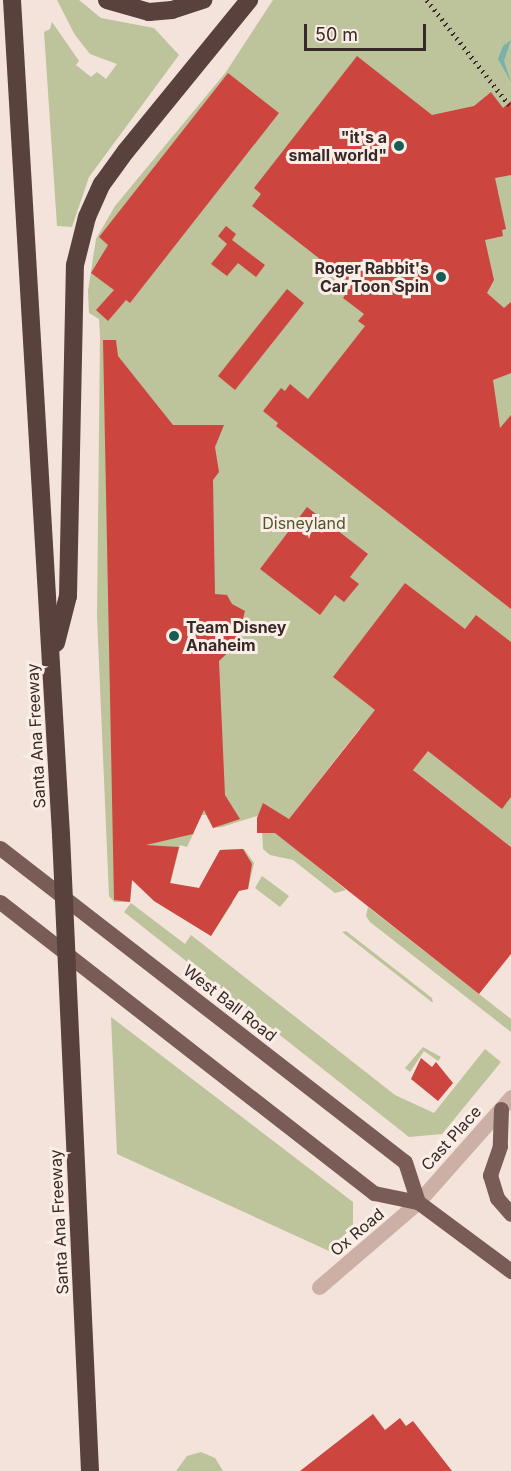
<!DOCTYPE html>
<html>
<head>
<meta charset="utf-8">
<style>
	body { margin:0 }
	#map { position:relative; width:511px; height:1471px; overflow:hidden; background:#f3e3db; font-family:Inter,sans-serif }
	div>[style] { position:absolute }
	.green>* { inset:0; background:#bdc39a }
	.water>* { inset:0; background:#78b2a9 }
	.building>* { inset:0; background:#cc463f }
	.minor>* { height:15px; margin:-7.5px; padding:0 7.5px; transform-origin:7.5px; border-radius:7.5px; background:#ccb0a6 }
	.major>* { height:15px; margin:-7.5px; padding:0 7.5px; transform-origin:7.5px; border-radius:7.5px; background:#7a5c57 }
	.highway>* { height:18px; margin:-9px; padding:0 9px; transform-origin:9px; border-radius:9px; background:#59413e }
	.rail>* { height:4.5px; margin-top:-2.25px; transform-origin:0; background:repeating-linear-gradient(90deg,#372927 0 1.5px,transparent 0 6px) }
	.dots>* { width:16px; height:16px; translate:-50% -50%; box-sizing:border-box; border:3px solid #faeee7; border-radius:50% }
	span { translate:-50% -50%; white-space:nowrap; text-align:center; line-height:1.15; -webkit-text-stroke:6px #faeee7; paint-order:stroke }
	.poi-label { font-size:16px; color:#372927; font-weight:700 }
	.right { translate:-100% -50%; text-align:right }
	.left { translate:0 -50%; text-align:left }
	.park-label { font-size:16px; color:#4f572a }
	.street-label { font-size:16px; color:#372927 }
	.scale { position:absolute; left:304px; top:24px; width:122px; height:27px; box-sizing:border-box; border:3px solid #372927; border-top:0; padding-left:8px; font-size:18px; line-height:21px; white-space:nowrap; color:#372927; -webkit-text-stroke:4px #faeee7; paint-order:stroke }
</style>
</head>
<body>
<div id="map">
	<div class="green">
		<i style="clip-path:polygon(57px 0,79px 0,101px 18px,154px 28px,179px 55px,89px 177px,72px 227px,57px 226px,44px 32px,50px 29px,52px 22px,79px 61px,76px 65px,91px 77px,97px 72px,106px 79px,117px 64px,90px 54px,75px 35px)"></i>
		<i style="clip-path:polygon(273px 0,511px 0,511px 847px,360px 728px,289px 819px,264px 804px,260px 815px,222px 827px,213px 828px,206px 815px,189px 815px,194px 832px,187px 847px,180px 845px,170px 885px,199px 888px,220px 850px,244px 849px,254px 863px,248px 889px,216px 894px,233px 902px,211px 936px,154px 901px,136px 880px,132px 881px,130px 902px,114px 902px,109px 896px,97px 617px,100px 337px,99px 319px,89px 313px,88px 291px,96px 239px,115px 206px,226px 72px)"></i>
		<i style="clip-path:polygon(262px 831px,276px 833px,346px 890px,335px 893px,293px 860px,270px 855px,263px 849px)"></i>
		<i style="clip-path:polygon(262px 876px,289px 896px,280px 907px,255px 888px)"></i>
		<i style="clip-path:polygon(131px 903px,185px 944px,191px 935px,395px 1095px,434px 1113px,485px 1049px,501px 1062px,442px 1134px,409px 1137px,124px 912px)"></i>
		<i style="clip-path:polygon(368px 907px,511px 1019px,511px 1032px,370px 922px,366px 916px)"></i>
		<i style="clip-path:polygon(346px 931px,432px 998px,433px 1003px,342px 932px)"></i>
		<i style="clip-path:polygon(111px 1017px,353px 1202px,353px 1233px,329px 1251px,117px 1154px)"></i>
		<i style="clip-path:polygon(423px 1047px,441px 1057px,438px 1061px,424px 1051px,410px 1072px,405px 1068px)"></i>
		<i style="clip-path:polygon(201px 1452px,215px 1458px,223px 1471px,176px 1471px,187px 1456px)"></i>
	</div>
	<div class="water">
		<i style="clip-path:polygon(511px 40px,504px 61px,511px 82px,498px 59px,503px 46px)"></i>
	</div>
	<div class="building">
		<i style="clip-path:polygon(357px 56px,432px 115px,474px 106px,491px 92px,503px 108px,511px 101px,511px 175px,495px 178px,506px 229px,502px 230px,503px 236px,485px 240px,494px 280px,487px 293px,504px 308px,511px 302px,511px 373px,493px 380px,500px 428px,511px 415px,511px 609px,276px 426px,278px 423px,263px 411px,281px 388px,285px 391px,290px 384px,308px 399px,365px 326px,358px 321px,364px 314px,343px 298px,352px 284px,252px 206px,261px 194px,254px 188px)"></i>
		<i style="clip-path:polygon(228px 73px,279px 113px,130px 303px,126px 300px,108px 321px,96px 310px,114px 290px,91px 273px,108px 245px,99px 237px)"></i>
		<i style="clip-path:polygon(226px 226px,236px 234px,232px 240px,265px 265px,256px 277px,238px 263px,227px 276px,211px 264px,227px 244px,218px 236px)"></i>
		<i style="clip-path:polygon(287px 289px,304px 303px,235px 390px,218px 376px)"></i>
		<i style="clip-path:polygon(103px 340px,116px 340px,118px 356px,173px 425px,224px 425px,215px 447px,219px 472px,213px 480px,215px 594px,227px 595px,232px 604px,245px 611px,240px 630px,235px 633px,242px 639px,219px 661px,225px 795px,240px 819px,213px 828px,204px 810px,193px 834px,146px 845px,179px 847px,170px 883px,199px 888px,220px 850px,243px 849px,252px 864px,248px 889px,239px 891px,211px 936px,154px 901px,132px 880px,130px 902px,114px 900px)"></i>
		<i style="clip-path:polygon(307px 507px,368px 554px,350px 577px,359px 584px,344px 602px,335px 595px,320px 615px,260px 569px)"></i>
		<i style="clip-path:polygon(405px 583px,465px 629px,476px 615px,511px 642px,511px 797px,502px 809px,428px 751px,413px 770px,511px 847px,511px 954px,479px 994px,275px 833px,257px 833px,257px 818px,263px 803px,289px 819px,375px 710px,333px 677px)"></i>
		<i style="clip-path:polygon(421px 1058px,432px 1067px,436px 1062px,453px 1083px,438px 1101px,411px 1079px)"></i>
		<i style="clip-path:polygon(373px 1414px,385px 1430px,400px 1418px,406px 1426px,413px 1421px,452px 1471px,300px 1471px)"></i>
	</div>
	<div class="minor">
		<i style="left:319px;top:1287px;width:130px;rotate:-40.6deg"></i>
		<i style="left:418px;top:1202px;width:140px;rotate:-48.5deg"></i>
	</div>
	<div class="major">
		<i style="left:0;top:848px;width:512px;rotate:37.79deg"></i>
		<i style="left:405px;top:1162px;width:42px;rotate:72deg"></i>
		<i style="left:0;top:902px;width:474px;rotate:37.9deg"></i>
		<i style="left:374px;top:1193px;width:45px;rotate:11.6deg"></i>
		<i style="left:418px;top:1202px;width:116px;rotate:36.6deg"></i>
		<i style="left:501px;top:1109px;width:37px;rotate:92deg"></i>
		<i style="left:500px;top:1146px;width:31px;rotate:109deg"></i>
		<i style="left:490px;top:1175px;width:24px;rotate:73deg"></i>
		<i style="left:497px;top:1198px;width:21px;rotate:49deg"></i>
	</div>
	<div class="highway">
		<i style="left:12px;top:0;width:836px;rotate:86.64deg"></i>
		<i style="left:61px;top:835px;width:637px;rotate:87.39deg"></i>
		<i style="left:107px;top:0;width:44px;rotate:15.9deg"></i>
		<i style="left:149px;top:12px;width:23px;rotate:-5deg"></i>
		<i style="left:172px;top:10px;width:33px;rotate:-18deg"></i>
		<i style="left:56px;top:643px;width:49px;rotate:-75.7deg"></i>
		<i style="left:68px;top:596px;width:331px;rotate:-88.8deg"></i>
		<i style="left:75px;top:265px;width:49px;rotate:-76deg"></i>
		<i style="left:87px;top:217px;width:36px;rotate:-66deg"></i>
		<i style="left:102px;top:184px;width:41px;rotate:-54deg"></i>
		<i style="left:126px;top:151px;width:195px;rotate:-50.8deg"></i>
	</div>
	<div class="rail">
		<i style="left:427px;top:0;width:136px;rotate:51.9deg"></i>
	</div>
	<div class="dots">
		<i style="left:399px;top:146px;background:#1a5b53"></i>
		<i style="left:441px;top:277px;background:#1a5b53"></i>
		<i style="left:174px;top:636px;background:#1a5b53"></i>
	</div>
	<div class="poi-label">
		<span class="right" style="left:387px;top:146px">"it's a<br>small world"</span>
		<span class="right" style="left:429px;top:277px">Roger Rabbit's<br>Car Toon Spin</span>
		<span class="left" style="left:186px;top:636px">Team Disney<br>Anaheim</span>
	</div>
	<div class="park-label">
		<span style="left:304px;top:523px">Disneyland</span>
	</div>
	<div class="street-label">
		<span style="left:36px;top:736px;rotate:-93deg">Santa Ana Freeway</span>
		<span style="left:230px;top:1003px;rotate:38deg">West Ball Road</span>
		<span style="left:451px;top:1138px;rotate:-48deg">Cast Place</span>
		<span style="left:59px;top:1222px;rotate:-93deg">Santa Ana Freeway</span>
		<span style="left:357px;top:1232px;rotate:-40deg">Ox Road</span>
	</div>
	<div class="scale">50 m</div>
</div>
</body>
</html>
